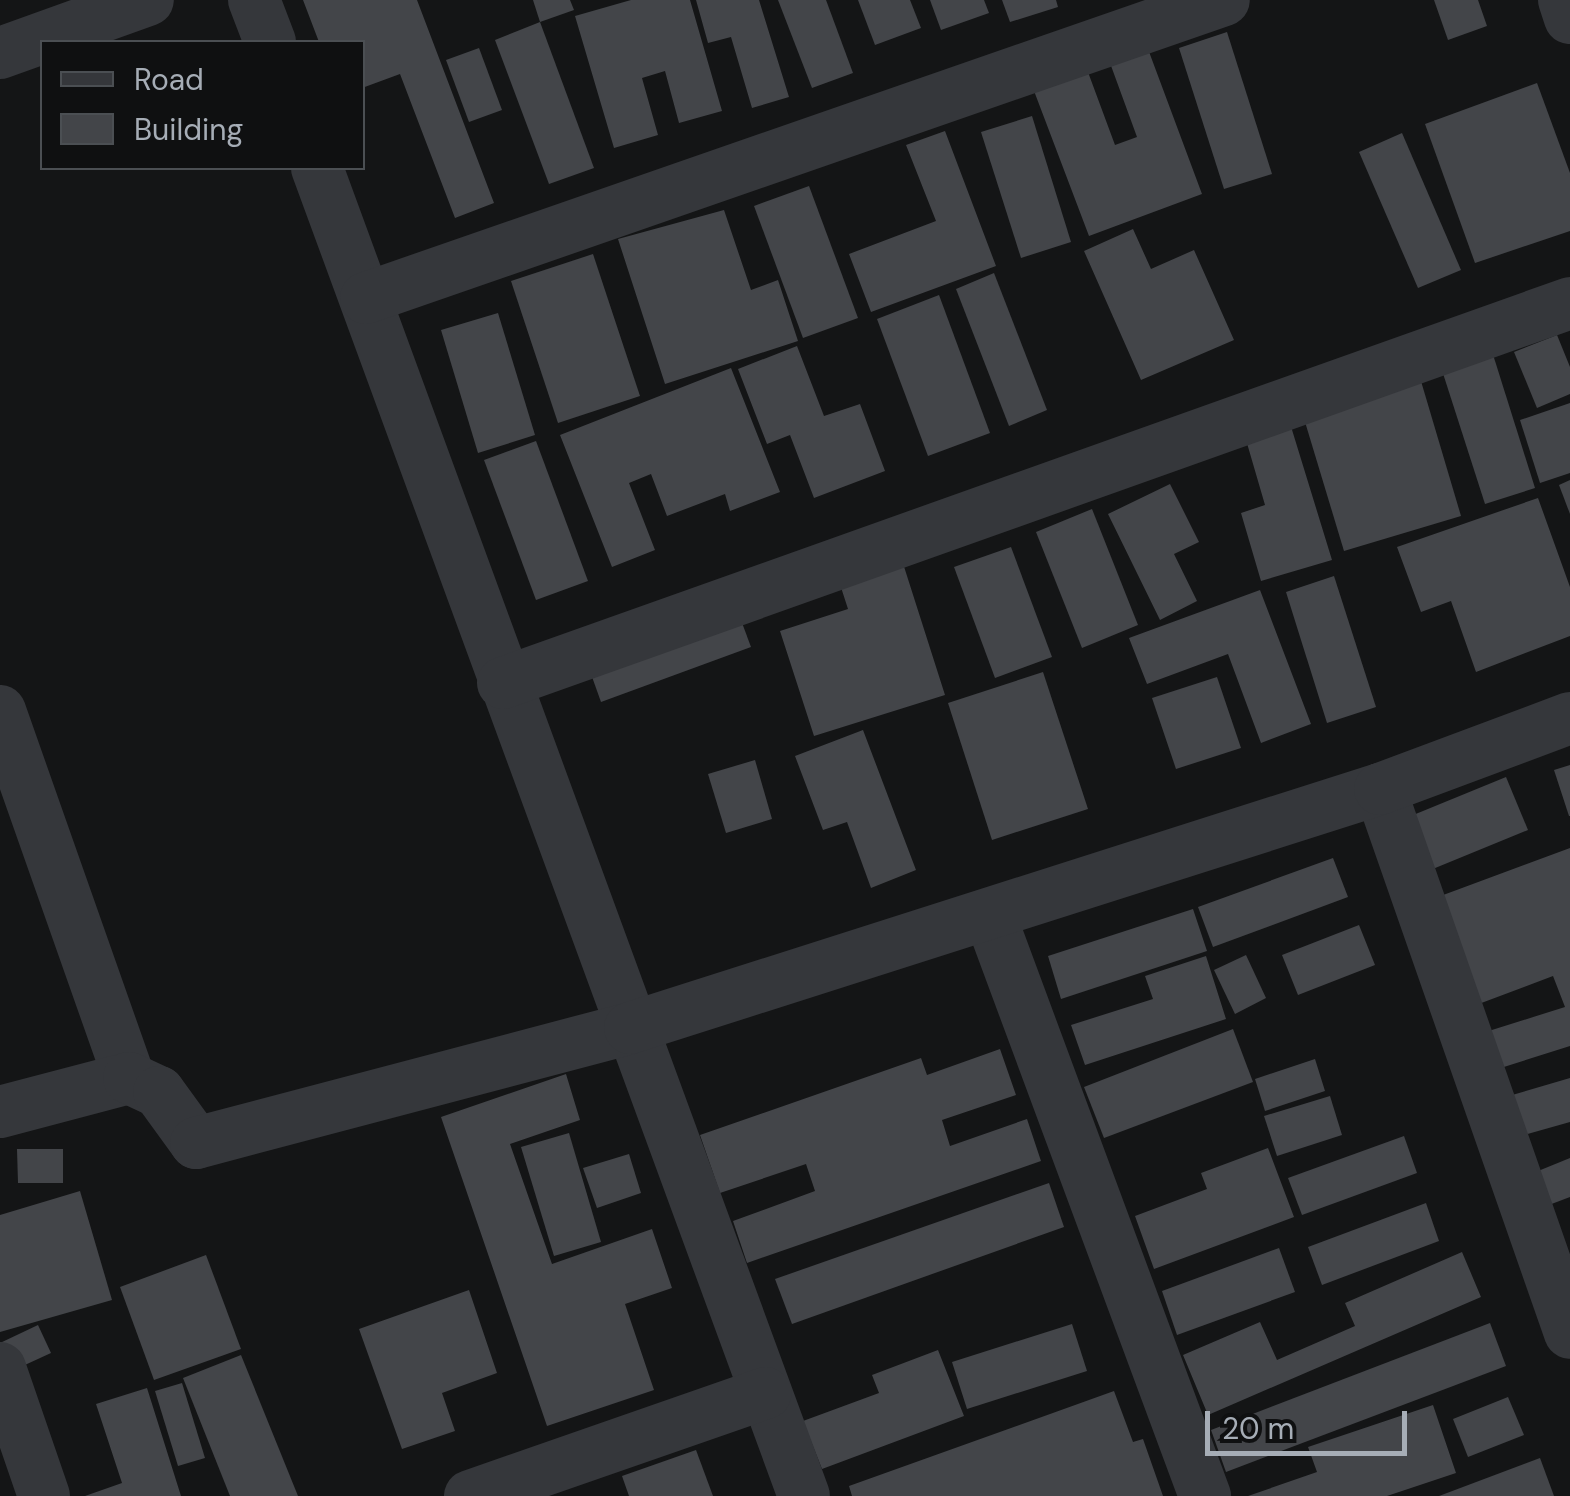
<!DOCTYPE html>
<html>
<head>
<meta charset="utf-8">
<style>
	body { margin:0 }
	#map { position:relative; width:1570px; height:1496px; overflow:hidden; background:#141516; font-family:"DM Sans",sans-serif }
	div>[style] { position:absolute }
	.building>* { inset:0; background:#434549 }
	.street>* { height:52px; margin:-26px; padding:0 26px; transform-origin:26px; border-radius:26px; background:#35373b }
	span { translate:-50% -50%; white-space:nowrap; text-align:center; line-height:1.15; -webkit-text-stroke:8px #0f1011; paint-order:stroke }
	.legend { position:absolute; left:40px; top:40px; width:325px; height:130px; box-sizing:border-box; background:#0f1011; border:2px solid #4b4f53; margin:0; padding:12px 18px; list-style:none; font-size:30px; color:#a6adb6 }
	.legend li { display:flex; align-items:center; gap:20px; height:50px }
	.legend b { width:50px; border:2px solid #4b4f53 }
	.scale { position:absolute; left:1205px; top:1411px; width:202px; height:45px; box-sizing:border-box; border:5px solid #a6adb6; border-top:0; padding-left:12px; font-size:30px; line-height:35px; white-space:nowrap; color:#a6adb6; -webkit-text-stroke:8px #0f1011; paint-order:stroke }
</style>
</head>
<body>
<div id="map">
	<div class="building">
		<i style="clip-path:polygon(303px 0,417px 0,494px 203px,455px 218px,400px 74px,362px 88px,362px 42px,319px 42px)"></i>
		<i style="clip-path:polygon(533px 0,570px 0,574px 10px,540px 22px)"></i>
		<i style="clip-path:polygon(631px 0,690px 0,722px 111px,679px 123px,665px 71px,642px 78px,658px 135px,614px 148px,575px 16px)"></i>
		<i style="clip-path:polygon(696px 0,759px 0,789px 97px,752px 108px,731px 37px,708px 43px)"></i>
		<i style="clip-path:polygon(778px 0,826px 0,853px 73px,812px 88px)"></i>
		<i style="clip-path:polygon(858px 0,910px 0,921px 28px,875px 45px)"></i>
		<i style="clip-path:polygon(930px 0,984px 0,989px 13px,941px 30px)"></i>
		<i style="clip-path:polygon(1002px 0,1056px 0,1058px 7px,1010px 22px)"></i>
		<i style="clip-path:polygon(1434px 0,1478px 0,1487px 26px,1448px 40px)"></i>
		<i style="clip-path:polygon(540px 22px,594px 168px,549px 184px,495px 40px)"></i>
		<i style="clip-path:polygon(1227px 32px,1272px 174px,1224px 189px,1179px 48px)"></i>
		<i style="clip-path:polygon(479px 48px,502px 110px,469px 122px,446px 60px)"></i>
		<i style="clip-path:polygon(1148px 49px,1202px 194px,1089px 236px,1031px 83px,1085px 64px,1115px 145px,1137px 137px,1110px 63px)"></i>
		<i style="clip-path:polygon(1537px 83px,1570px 173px,1570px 231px,1475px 263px,1425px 124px)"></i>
		<i style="clip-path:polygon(1032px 116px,1071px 242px,1021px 258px,981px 132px)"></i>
		<i style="clip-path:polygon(945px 131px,996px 266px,871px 312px,849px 254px,936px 221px,906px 145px)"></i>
		<i style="clip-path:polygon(1402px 133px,1461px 270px,1418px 288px,1359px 152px)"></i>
		<i style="clip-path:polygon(809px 186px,858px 318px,803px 338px,754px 206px)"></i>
		<i style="clip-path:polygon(724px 210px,751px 290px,778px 280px,798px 341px,665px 384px,618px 239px)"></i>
		<i style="clip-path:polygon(1133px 229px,1151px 269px,1194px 250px,1234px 340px,1141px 380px,1084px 251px)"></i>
		<i style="clip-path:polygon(593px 254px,640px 396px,558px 423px,511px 281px)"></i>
		<i style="clip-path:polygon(994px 273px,1047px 410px,1009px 426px,956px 289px)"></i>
		<i style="clip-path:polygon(939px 295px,990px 433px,928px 456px,877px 319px)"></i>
		<i style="clip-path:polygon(498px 313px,535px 435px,478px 453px,441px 330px)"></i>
		<i style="clip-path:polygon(1557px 335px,1570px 367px,1570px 394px,1537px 408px,1514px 352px)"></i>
		<i style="clip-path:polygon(1490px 345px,1535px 488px,1485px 504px,1439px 361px)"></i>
		<i style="clip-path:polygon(797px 346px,824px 416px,860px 404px,885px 471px,814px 498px,790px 435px,767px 444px,738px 369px)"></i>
		<i style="clip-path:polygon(731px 368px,780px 492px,730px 511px,725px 494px,667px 516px,651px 474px,629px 483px,655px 550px,612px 567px,560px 435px)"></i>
		<i style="clip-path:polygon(1418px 371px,1461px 516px,1344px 551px,1299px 402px)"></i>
		<i style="clip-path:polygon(1570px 403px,1570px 473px,1540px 483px,1520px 420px)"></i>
		<i style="clip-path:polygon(1289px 420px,1332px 560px,1261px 581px,1241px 513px,1265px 505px,1244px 433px)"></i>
		<i style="clip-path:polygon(536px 441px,588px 581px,536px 600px,484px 460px)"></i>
		<i style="clip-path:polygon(1570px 480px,1570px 514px,1559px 485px)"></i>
		<i style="clip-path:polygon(1170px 484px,1199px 542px,1174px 554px,1197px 601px,1160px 620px,1108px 514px)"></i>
		<i style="clip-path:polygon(1538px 498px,1570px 587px,1570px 636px,1476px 672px,1451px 601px,1421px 612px,1397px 547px)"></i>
		<i style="clip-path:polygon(1092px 509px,1138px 625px,1082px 648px,1036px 532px)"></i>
		<i style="clip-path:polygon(1011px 547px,1052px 657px,995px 678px,954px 567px)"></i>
		<i style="clip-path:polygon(900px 554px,945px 695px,814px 736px,780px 631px,848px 609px,837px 575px)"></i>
		<i style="clip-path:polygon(1334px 576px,1376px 707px,1327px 723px,1286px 592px)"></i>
		<i style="clip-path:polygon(1260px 590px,1311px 724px,1261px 743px,1228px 654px,1147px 684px,1129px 638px)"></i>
		<i style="clip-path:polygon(735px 604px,751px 647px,601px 702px,586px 660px)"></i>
		<i style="clip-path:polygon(1043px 672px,1088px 809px,992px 840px,948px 703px)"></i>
		<i style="clip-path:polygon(1217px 677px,1241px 748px,1176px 769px,1152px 698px)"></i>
		<i style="clip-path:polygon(863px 730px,916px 870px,871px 888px,847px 822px,823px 830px,795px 756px)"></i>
		<i style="clip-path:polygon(755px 760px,772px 819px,726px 833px,708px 774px)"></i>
		<i style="clip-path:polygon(1570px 765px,1570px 816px,1569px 816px,1554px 770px)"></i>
		<i style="clip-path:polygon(1506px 777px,1528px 830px,1423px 873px,1401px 820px)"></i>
		<i style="clip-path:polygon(1570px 848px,1570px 1046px,1488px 1072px,1476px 1035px,1565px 1007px,1553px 976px,1468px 1008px,1427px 901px)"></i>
		<i style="clip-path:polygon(1333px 858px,1348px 897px,1213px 947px,1198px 907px)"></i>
		<i style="clip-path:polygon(1193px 909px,1207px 951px,1061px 999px,1048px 956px)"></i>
		<i style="clip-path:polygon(1359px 925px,1375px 965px,1298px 995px,1282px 955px)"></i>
		<i style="clip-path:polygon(1246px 955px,1266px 998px,1235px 1014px,1214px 970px)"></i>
		<i style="clip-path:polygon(1206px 956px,1226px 1019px,1085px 1065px,1071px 1025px,1153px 999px,1145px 976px)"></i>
		<i style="clip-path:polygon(1233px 1029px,1253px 1082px,1104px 1138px,1084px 1087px)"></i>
		<i style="clip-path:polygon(1000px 1049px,1016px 1095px,942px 1120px,950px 1146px,1027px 1119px,1041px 1161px,747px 1263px,733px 1221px,815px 1191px,806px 1164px,720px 1193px,700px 1135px,921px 1058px,927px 1075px)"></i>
		<i style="clip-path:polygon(1315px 1059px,1325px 1091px,1265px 1111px,1255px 1079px)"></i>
		<i style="clip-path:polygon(566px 1074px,580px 1120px,510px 1144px,552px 1264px,652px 1229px,672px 1288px,625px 1304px,654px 1390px,547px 1426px,441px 1117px)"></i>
		<i style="clip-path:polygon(1570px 1078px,1570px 1122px,1506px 1140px,1495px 1100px)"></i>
		<i style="clip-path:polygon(1330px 1096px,1342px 1135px,1277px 1156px,1264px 1116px)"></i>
		<i style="clip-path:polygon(569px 1133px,601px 1242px,554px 1256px,521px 1147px)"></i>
		<i style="clip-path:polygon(1404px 1136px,1417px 1173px,1302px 1215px,1288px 1178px)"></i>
		<i style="clip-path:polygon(1268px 1148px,1294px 1217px,1154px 1269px,1135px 1216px,1207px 1189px,1201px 1173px)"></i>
		<i style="clip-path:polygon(17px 1149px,63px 1149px,63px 1183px,18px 1183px)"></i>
		<i style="clip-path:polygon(629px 1154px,641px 1193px,597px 1208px,583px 1168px)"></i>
		<i style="clip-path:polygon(1570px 1158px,1570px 1197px,1533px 1211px,1521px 1178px)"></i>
		<i style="clip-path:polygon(1049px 1183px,1064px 1227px,792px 1324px,775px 1279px)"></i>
		<i style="clip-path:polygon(80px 1191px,112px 1300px,0 1332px,0 1215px)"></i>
		<i style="clip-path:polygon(1426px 1203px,1439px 1241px,1322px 1285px,1308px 1247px)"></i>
		<i style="clip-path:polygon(1279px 1248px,1295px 1292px,1177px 1335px,1162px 1291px)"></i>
		<i style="clip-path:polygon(1462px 1252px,1481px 1297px,1208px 1415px,1183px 1355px,1260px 1322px,1277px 1360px,1355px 1326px,1345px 1303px)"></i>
		<i style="clip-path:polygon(206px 1255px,241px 1349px,154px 1380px,120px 1287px)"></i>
		<i style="clip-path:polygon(469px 1290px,497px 1373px,442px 1393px,455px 1431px,402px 1449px,359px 1329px)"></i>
		<i style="clip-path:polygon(1490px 1323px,1506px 1366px,1226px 1472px,1211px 1430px)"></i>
		<i style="clip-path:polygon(1072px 1324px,1087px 1371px,967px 1409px,952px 1362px)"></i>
		<i style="clip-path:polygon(38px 1325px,51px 1353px,3px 1375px,0 1343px)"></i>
		<i style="clip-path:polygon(938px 1350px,964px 1416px,822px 1469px,803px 1421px,879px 1393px,872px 1375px)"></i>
		<i style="clip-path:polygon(241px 1355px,298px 1496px,230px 1496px,183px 1378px)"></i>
		<i style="clip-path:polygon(182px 1383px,205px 1458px,178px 1466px,155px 1391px)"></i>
		<i style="clip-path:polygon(147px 1388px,181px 1496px,85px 1496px,122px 1483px,96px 1404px)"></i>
		<i style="clip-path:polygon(1114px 1391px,1133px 1442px,1143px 1439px,1163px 1496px,852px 1496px,849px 1486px)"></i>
		<i style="clip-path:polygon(1508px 1397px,1524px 1435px,1468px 1457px,1453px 1419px)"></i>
		<i style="clip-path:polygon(1433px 1405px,1456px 1473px,1387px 1496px,1248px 1496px,1317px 1472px,1308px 1447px)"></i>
		<i style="clip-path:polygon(696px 1450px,713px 1496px,629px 1496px,622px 1476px)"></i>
		<i style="clip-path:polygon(1540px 1458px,1554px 1496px,1439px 1496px)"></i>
	</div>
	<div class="street">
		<i style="left:254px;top:0;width:45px;rotate:69.1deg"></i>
		<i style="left:1564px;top:0;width:19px;rotate:72deg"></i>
		<i style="left:0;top:53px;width:157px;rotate:-19.7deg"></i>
		<i style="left:317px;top:168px;width:1414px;rotate:69.86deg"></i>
		<i style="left:366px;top:298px;width:908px;rotate:-19.15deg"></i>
		<i style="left:503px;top:683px;width:1133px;rotate:-19.6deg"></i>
		<i style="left:0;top:711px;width:389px;rotate:70.6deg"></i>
		<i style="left:1380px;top:789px;width:576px;rotate:70.75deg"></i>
		<i style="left:990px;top:916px;width:619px;rotate:69.66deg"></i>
		<i style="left:0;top:1112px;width:133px;rotate:-14.8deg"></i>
		<i style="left:129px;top:1078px;width:33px;rotate:25deg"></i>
		<i style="left:159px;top:1092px;width:63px;rotate:54deg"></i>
		<i style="left:196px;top:1143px;width:449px;rotate:-14.8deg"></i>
		<i style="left:630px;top:1028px;width:787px;rotate:-17.68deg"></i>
		<i style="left:1380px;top:789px;width:203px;rotate:-20.5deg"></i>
		<i style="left:0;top:1368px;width:135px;rotate:71deg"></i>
		<i style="left:470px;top:1496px;width:313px;rotate:-19.2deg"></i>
	</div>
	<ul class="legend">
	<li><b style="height:12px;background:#35373b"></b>Road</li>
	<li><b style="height:28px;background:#434549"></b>Building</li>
	</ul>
	<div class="scale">20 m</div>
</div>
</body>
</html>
